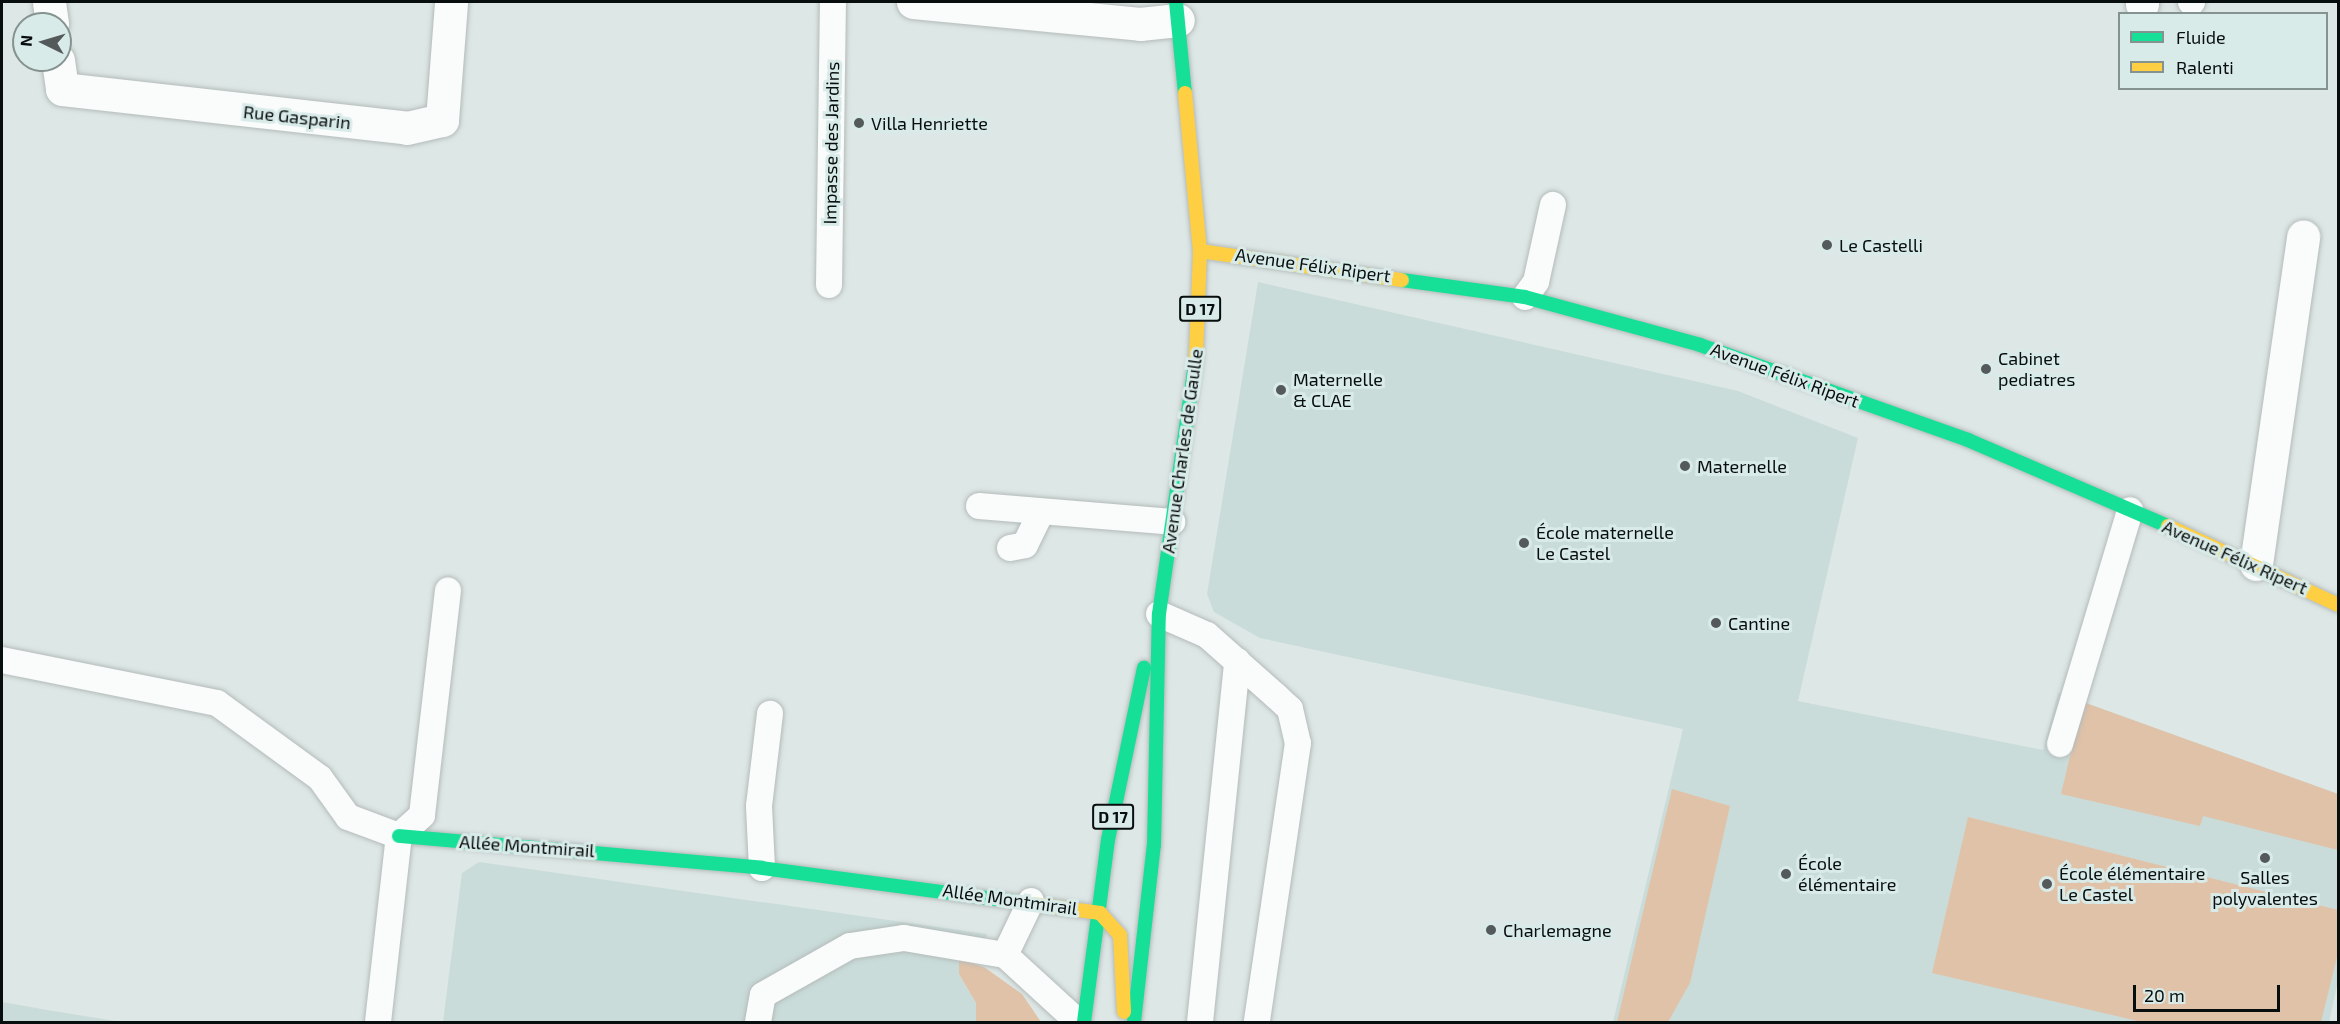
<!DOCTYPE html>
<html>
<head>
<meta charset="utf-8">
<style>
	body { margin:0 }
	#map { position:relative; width:2340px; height:1024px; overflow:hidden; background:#dde7e5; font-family:"Exo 2",sans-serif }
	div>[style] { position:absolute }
	.built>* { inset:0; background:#c9dcd9 }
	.green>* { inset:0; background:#e0c2a8 }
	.roads { filter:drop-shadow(0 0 2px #b4bbba) drop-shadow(0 0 2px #b4bbba) }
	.lane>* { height:26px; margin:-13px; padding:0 13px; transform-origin:13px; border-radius:13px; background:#fafbfb }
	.street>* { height:33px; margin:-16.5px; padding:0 16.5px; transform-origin:16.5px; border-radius:16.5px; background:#fafbfb }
	.fast>* { height:14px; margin:-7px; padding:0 7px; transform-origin:7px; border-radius:7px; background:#16e098 }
	.slow>* { height:14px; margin:-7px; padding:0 7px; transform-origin:7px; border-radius:7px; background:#ffcf43 }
	.dots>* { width:16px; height:16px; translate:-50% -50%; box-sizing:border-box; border:3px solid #d9ebe8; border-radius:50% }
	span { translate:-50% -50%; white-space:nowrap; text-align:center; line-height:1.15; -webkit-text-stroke:6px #d9ebe8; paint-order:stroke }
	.shield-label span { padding:2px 4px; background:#d9ebe8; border:2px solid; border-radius:4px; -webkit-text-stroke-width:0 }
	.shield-label { font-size:16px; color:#080e0d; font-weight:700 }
	.street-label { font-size:18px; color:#080e0d }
	.poi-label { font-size:18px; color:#080e0d }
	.left { translate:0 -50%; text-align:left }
	.frame { position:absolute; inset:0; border:3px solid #080e0d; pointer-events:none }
	.legend { position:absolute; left:2118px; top:12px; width:210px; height:78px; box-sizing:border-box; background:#d9ebe8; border:2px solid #859390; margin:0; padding:8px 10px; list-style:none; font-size:18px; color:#080e0d }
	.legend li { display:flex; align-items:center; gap:12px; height:30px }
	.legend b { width:30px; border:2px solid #859390 }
	.north { position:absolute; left:12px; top:12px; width:60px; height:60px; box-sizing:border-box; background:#d9ebe8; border:2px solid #859390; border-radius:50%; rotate:275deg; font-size:16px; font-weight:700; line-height:24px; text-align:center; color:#080e0d }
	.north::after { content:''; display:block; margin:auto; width:21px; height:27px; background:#535a59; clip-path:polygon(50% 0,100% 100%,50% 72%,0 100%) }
	.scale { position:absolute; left:2133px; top:985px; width:147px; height:27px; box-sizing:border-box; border:3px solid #080e0d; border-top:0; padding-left:8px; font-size:18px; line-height:21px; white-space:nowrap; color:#080e0d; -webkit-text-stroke:4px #d9ebe8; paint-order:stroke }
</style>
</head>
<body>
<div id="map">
	<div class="built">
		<i style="clip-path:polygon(1258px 282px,1738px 391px,1858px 438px,1798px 701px,2043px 750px,2058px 693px,2338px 794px,2338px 981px,2329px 1022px,1613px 1022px,1683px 729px,1260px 638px,1214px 612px,1207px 594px)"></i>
		<i style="clip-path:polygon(479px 862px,987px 934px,982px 960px,959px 959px,959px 974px,976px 1003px,976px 1022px,443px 1022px,462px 873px)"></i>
		<i style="clip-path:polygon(2px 1002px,53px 1011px,122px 1022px,2px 1022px)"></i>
	</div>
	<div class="green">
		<i style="clip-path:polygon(2083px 702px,2338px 794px,2338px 850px,2203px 816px,2200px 826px,2061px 794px)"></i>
		<i style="clip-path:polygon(1672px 789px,1730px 806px,1690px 983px,1668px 1022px,1617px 1022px)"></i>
		<i style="clip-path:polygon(1968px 817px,2338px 910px,2338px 953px,2321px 1022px,2142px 1022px,1932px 973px)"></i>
		<i style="clip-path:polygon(959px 959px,984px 967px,1022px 994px,1041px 1022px,976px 1022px,976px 1003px,959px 974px)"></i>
	</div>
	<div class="roads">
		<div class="lane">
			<i style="left:2191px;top:2px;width:1px"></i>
			<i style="left:829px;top:285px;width:283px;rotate:-89.2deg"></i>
			<i style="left:1525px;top:297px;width:19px;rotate:-54deg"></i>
			<i style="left:1536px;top:282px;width:79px;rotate:-77.6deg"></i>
			<i style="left:979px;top:506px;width:194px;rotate:4.7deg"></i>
			<i style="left:1010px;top:548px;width:15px;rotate:-11deg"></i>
			<i style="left:1025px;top:545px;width:34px;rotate:-64deg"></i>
			<i style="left:1159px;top:614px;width:52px;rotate:23.6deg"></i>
			<i style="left:1207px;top:635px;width:92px;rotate:41.5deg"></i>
			<i style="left:1276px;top:696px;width:19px;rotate:43deg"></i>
			<i style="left:1290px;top:709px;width:35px;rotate:77deg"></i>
			<i style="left:1298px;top:743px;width:282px;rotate:98.4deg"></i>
			<i style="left:2px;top:660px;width:219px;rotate:11.3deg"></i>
			<i style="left:217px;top:703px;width:127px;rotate:36.1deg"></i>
			<i style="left:320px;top:778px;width:48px;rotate:54.3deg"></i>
			<i style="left:348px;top:817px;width:54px;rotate:20.4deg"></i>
			<i style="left:2060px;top:744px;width:244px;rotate:-73.3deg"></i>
			<i style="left:762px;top:868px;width:62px;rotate:-92.8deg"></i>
			<i style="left:759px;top:806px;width:93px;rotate:-83.2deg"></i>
			<i style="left:1031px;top:901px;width:60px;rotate:115.7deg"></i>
			<i style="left:1005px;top:955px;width:99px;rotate:42.5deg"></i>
			<i style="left:378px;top:1022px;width:187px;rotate:-83.6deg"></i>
			<i style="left:399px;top:836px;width:31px;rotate:-42deg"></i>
			<i style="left:422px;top:815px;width:226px;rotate:-83.4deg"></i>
			<i style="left:758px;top:1022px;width:27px;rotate:-80deg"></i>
			<i style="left:763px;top:995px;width:100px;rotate:-29.4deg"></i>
			<i style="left:850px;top:946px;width:55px;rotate:-8.4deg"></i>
			<i style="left:904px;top:938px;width:102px;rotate:9.6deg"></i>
			<i style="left:1200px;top:1022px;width:363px;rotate:-84.1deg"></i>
		</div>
		<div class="street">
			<i style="left:49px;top:2px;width:22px;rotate:82deg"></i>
			<i style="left:913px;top:2px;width:228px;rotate:5.5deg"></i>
			<i style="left:1140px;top:24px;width:38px;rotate:-6deg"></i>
			<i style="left:2142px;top:2px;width:2px;rotate:90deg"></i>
			<i style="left:58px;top:60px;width:29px;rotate:82deg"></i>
			<i style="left:62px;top:89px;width:347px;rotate:6.4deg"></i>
			<i style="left:407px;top:128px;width:36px;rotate:-13deg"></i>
			<i style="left:442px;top:120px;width:118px;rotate:-85.6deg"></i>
			<i style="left:2256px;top:564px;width:331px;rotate:-81.8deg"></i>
		</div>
		<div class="fast">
			<i style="left:1176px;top:2px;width:91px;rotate:84.4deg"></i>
			<i style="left:1402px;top:280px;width:124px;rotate:7.9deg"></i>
			<i style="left:1525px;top:297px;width:181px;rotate:15.3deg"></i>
			<i style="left:1700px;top:345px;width:284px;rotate:19.5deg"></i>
			<i style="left:1968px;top:440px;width:218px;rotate:23.3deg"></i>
			<i style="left:399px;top:836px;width:364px;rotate:5deg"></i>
			<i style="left:762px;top:868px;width:272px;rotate:7.6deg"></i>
			<i style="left:1084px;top:1022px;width:184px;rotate:-82.5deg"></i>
			<i style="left:1108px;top:840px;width:176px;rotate:-78.2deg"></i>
			<i style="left:1134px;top:1022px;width:178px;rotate:-83.6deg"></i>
			<i style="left:1154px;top:845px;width:231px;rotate:-88.8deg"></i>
			<i style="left:1159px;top:614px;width:260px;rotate:-81.8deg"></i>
		</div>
		<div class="slow">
			<i style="left:1185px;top:93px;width:159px;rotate:84.6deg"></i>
			<i style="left:1200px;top:251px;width:106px;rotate:92.2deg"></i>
			<i style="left:1200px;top:251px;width:204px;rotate:8.2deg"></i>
			<i style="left:2168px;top:526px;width:187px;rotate:24.9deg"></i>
			<i style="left:1032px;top:904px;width:69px;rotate:7.5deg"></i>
			<i style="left:1100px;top:913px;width:30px;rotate:48deg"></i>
			<i style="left:1120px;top:935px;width:77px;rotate:87deg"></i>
		</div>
	</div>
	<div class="dots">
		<i style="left:859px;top:123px;background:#535a59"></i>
		<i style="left:1827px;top:245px;background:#535a59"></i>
		<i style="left:1986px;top:369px;background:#535a59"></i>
		<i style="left:1281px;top:390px;background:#535a59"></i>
		<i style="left:1685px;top:466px;background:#535a59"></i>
		<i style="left:1524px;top:543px;background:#535a59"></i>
		<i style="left:1716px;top:623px;background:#535a59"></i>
		<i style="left:2265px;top:858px;background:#535a59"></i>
		<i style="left:1786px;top:874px;background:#535a59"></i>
		<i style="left:2047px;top:884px;background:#535a59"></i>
		<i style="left:1491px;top:930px;background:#535a59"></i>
	</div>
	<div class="shield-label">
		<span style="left:1200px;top:309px">D 17</span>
		<span style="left:1113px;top:817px">D 17</span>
	</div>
	<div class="street-label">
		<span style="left:297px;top:117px;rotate:6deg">Rue Gasparin</span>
		<span style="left:831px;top:143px;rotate:-89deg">Impasse des Jardins</span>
		<span style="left:1313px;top:265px;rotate:8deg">Avenue Félix Ripert</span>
		<span style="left:1785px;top:375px;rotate:20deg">Avenue Félix Ripert</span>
		<span style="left:1182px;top:451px;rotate:-82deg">Avenue Charles de Gaulle</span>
		<span style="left:2235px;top:557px;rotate:24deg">Avenue Félix Ripert</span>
		<span style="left:527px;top:846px;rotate:4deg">Allée Montmirail</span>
		<span style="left:1010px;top:899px;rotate:8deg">Allée Montmirail</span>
	</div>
	<div class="poi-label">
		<span class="left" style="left:871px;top:123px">Villa Henriette</span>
		<span class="left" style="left:1839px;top:245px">Le Castelli</span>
		<span class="left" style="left:1998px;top:369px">Cabinet<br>pediatres</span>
		<span class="left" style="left:1293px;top:390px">Maternelle<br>&amp; CLAE</span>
		<span class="left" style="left:1697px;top:466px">Maternelle</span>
		<span class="left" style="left:1536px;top:543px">École maternelle<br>Le Castel</span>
		<span class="left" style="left:1728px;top:623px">Cantine</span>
		<span class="left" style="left:1798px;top:874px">École<br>élémentaire</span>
		<span class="left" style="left:2059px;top:884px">École élémentaire<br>Le Castel</span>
		<span style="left:2265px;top:888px">Salles<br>polyvalentes</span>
		<span class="left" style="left:1503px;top:930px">Charlemagne</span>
	</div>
	<div class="frame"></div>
	<ul class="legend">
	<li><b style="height:8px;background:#16e098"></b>Fluide</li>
	<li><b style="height:8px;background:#ffcf43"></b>Ralenti</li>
	</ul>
	<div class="north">N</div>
	<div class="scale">20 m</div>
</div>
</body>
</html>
